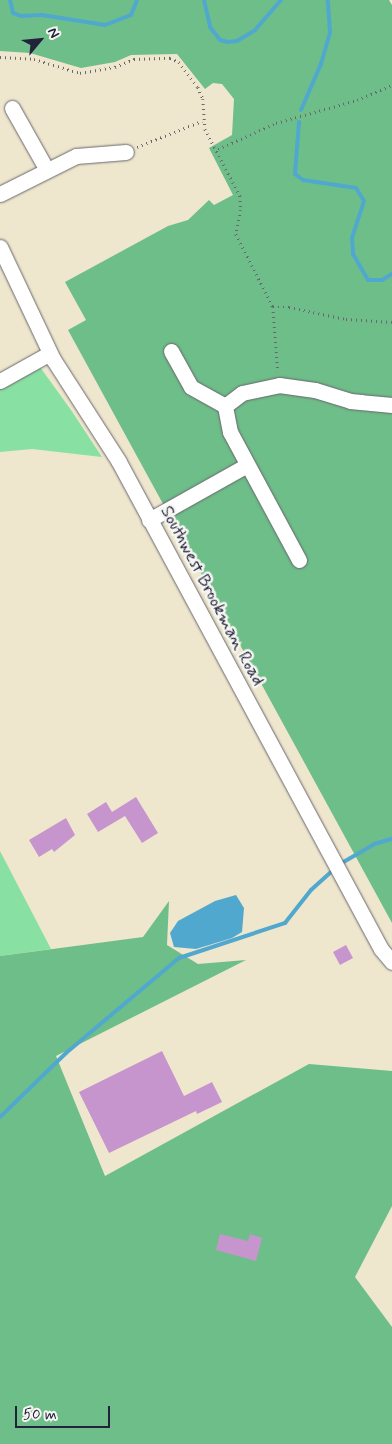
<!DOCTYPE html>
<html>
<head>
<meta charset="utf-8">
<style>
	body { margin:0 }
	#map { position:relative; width:392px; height:1444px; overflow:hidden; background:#eee6cd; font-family:Mynerve,sans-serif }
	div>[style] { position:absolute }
	.green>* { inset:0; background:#89e0a3 }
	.forest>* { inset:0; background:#6ebe89 }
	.water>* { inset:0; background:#51a8ce }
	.stream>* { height:4px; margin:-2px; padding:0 2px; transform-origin:2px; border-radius:2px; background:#51a8ce }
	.building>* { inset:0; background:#c695cd }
	.path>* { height:2.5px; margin-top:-1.25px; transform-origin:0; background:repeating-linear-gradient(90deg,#69676e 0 1px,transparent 0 5px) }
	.roads { filter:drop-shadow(0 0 1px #69676e) drop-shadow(0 0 1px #69676e) }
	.minor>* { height:15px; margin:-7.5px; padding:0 7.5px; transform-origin:7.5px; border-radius:7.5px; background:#fff }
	span { translate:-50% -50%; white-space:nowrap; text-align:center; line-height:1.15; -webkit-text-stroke:5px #f6f6f2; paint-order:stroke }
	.street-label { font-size:18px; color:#22223b }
	.north { position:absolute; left:15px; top:15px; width:50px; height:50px; -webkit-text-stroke:4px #f6f6f2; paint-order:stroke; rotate:62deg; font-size:14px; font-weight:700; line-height:20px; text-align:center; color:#22223b }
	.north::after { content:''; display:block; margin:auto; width:18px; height:22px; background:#22223b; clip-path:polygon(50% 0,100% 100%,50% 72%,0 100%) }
	.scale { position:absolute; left:15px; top:1406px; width:95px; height:22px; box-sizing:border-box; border:2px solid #22223b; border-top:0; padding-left:6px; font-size:15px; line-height:18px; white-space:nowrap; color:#22223b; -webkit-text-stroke:4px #f6f6f2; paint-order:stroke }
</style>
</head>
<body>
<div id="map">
	<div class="green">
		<i style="clip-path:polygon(40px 367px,71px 410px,102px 457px,32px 449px,0 452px,0 388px)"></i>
		<i style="clip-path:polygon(0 851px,51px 949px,0 956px)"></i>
	</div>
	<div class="forest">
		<i style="clip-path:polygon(0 0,389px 0,392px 5px,392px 923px,68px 330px,86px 320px,65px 282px,168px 226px,188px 220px,209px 200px,214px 205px,233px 195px,209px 148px,232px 135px,234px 99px,222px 84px,213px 83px,205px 89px,177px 54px,131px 55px,115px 62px,81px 68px,30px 53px,0 51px)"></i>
		<i style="clip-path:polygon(169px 901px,167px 945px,198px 964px,246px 960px,56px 1056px,105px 1176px,309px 1064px,392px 1071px,392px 1206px,355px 1277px,392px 1327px,392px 1444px,0 1444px,0 956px,143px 937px)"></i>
	</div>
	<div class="water">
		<i style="clip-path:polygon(236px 895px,244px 908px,242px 932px,232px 938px,196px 949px,174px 947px,170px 933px,178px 921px,215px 901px)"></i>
	</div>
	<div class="stream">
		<i style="left:10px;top:0;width:13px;rotate:77deg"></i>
		<i style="left:13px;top:13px;width:9px;rotate:21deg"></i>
		<i style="left:21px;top:16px;width:21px;rotate:-3deg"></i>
		<i style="left:42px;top:15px;width:64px;rotate:9deg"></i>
		<i style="left:105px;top:25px;width:28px;rotate:-21deg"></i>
		<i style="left:131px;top:15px;width:16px;rotate:-68deg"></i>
		<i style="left:204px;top:0;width:28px;rotate:77deg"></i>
		<i style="left:210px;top:27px;width:16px;rotate:52deg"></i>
		<i style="left:220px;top:40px;width:8px;rotate:14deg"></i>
		<i style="left:228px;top:42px;width:9px;rotate:-6deg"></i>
		<i style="left:237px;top:41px;width:21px;rotate:-31deg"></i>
		<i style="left:255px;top:30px;width:40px;rotate:-49deg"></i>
		<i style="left:301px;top:110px;width:50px;rotate:-66.5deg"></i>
		<i style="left:321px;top:64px;width:33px;rotate:-74deg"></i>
		<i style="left:330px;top:32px;width:32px;rotate:-94deg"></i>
		<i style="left:299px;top:122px;width:52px;rotate:94.4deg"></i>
		<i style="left:295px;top:174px;width:10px;rotate:37deg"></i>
		<i style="left:303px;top:180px;width:54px;rotate:8.6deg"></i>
		<i style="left:356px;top:188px;width:15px;rotate:58deg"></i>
		<i style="left:364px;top:201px;width:39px;rotate:108deg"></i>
		<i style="left:352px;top:238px;width:16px;rotate:86deg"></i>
		<i style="left:353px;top:254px;width:30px;rotate:60deg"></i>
		<i style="left:368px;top:280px;width:14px"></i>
		<i style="left:382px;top:280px;width:12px;rotate:-31deg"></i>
		<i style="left:340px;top:864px;width:39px;rotate:-30deg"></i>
		<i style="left:374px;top:844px;width:19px;rotate:-16deg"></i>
		<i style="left:0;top:1117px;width:92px;rotate:-44.1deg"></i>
		<i style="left:66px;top:1053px;width:148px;rotate:-40.1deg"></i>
		<i style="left:179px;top:958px;width:112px;rotate:-18.3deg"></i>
		<i style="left:285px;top:923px;width:42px;rotate:-51.8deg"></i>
		<i style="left:311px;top:890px;width:31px;rotate:-42deg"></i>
	</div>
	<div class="building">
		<i style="clip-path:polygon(136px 797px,158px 833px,142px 843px,125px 816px,98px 832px,87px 814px,106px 802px,112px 812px)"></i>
		<i style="clip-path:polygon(66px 818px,75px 835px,54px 852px,52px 849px,39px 857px,29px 840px)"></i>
		<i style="clip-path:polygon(346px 945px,353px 958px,340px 965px,333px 952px)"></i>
		<i style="clip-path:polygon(162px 1051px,184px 1096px,212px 1082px,222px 1102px,197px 1114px,196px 1111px,109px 1153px,79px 1092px)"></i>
		<i style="clip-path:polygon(220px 1234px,248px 1241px,250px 1234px,262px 1238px,256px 1261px,216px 1250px)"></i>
	</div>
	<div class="path">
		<i style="left:0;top:57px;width:34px;rotate:3deg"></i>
		<i style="left:34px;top:59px;width:48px;rotate:16.9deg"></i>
		<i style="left:80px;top:73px;width:36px;rotate:-10deg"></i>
		<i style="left:115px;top:67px;width:21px;rotate:-23deg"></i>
		<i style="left:134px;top:59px;width:36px;rotate:-2deg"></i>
		<i style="left:170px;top:58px;width:10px;rotate:24deg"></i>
		<i style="left:179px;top:62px;width:31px;rotate:53deg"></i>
		<i style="left:198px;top:87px;width:13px;rotate:67deg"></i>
		<i style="left:203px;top:99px;width:30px;rotate:86deg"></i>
		<i style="left:205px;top:129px;width:76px;rotate:62.4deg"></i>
		<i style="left:240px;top:196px;width:14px;rotate:86deg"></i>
		<i style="left:241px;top:210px;width:25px;rotate:102deg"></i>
		<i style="left:236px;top:234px;width:82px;rotate:63.1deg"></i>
		<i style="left:273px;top:307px;width:65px;rotate:85.6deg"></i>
		<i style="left:137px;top:147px;width:70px;rotate:-21.8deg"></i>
		<i style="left:218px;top:149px;width:64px;rotate:-24.1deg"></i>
		<i style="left:276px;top:123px;width:84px;rotate:-15.9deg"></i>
		<i style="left:357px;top:100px;width:38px;rotate:-23deg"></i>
		<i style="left:273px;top:307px;width:16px"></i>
		<i style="left:289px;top:307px;width:58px;rotate:11.9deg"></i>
		<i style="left:346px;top:319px;width:46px;rotate:3.7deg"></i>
	</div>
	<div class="roads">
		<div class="minor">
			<i style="left:12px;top:108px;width:71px;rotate:60.6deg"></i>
			<i style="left:0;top:194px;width:85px;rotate:-26.6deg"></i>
			<i style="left:76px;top:156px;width:50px;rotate:-4.6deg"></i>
			<i style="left:0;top:247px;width:124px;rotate:64.7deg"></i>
			<i style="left:53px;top:359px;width:122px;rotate:57.3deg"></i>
			<i style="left:119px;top:462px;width:553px;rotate:61.72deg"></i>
			<i style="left:381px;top:949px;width:17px;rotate:50deg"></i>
			<i style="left:171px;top:351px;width:41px;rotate:60.9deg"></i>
			<i style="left:191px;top:387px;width:39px;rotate:29deg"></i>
			<i style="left:0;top:381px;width:57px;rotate:-29.2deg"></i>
			<i style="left:149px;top:520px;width:112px;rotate:-29.3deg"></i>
			<i style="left:299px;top:560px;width:145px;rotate:-118.3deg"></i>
			<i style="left:230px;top:432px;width:26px;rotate:-101deg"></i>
			<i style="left:225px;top:406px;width:21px;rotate:-37deg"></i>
			<i style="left:242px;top:393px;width:38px;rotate:-12deg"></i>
			<i style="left:279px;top:385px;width:36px;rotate:8deg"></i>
			<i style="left:315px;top:390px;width:37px;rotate:17deg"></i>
			<i style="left:350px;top:401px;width:42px;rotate:5.4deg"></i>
		</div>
	</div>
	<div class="street-label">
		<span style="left:212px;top:596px;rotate:62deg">Southwest Brookman Road</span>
	</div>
	<div class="north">N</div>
	<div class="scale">50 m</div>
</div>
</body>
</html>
